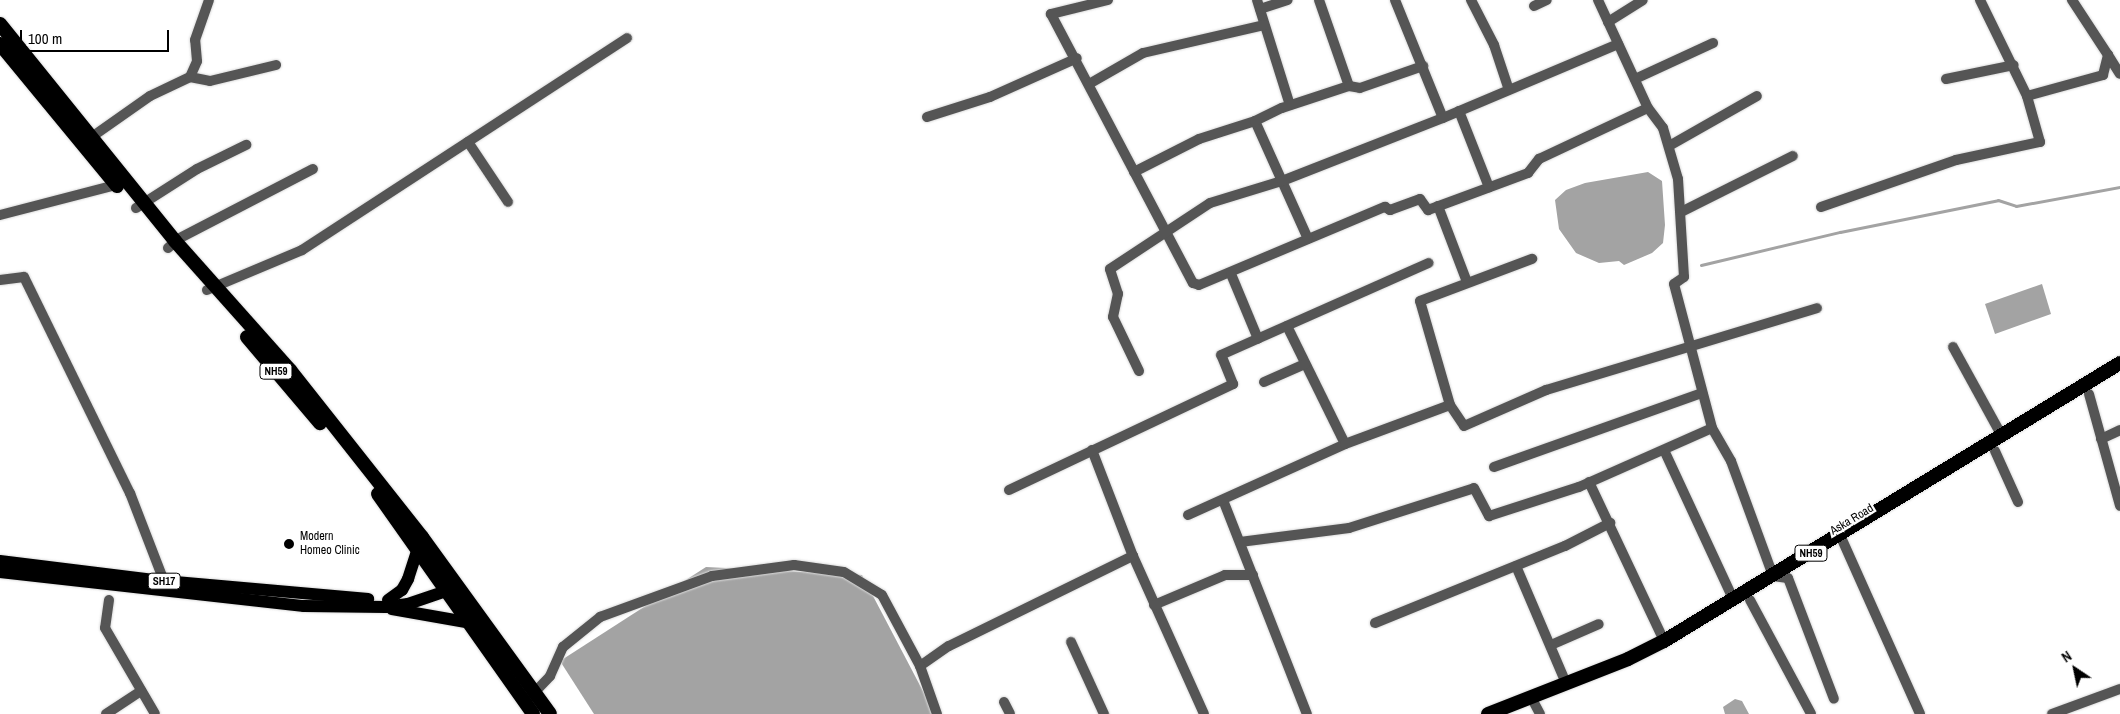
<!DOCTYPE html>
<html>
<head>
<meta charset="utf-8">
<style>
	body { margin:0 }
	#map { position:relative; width:2120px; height:714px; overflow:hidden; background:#fff; font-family:"Archivo Narrow",sans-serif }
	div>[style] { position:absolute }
	.water>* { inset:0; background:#a3a3a3 }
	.stream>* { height:3px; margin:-1.5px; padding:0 1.5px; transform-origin:1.5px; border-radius:1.5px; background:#a3a3a3 }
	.roads { filter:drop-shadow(0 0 1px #dbdbdb) drop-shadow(0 0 1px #dbdbdb) }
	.minor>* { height:10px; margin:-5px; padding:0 5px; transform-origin:5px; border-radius:5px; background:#555 }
	.primary>* { height:12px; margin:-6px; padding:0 6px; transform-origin:6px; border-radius:6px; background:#000 }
	.trunk>* { height:14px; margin:-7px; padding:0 7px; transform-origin:7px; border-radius:7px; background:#000 }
	.dots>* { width:14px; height:14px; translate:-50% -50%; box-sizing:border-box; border:2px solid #fff; border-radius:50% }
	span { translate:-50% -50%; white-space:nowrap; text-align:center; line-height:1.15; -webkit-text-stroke:4.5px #fff; paint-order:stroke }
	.shield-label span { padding:1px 4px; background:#fff; border:1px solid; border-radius:4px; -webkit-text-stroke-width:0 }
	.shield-label { font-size:11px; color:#000; font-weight:700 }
	.street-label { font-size:12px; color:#000 }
	.poi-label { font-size:12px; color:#000 }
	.left { translate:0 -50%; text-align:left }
	.north { position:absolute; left:2050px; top:644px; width:50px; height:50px; -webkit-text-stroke:4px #fff; paint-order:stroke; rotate:326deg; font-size:14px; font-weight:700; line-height:20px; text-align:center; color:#000 }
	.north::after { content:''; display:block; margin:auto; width:18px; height:22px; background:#000; clip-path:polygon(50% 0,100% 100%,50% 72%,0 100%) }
	.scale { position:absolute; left:20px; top:30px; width:149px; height:22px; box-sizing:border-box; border:2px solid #000; border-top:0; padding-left:6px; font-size:15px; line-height:18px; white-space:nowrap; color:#000; -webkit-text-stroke:4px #fff; paint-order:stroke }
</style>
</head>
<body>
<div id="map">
	<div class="water">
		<i style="clip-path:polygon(1648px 172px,1662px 181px,1665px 225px,1663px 243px,1652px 253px,1624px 265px,1619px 261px,1599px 263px,1576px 253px,1559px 229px,1555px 200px,1566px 190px,1585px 183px)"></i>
		<i style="clip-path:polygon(2042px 284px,2051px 314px,1995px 334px,1985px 304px)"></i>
		<i style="clip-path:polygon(706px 567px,862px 575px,935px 714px,594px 714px,560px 661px)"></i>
		<i style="clip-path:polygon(1735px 699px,1742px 701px,1749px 714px,1725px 714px,1723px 707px)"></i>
	</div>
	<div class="stream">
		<i style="left:1701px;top:265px;width:143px;rotate:-13.4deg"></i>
		<i style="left:1840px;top:232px;width:161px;rotate:-11.4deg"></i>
		<i style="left:1998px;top:200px;width:19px;rotate:18deg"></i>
		<i style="left:2016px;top:206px;width:106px;rotate:-10.4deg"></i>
	</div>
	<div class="roads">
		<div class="minor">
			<i style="left:1108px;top:0;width:59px;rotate:166.2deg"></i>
			<i style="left:1051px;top:14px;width:304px;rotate:62.2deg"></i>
			<i style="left:1193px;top:283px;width:6px;rotate:18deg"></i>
			<i style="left:1199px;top:285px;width:202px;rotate:-22.8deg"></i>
			<i style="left:1385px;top:207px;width:6px;rotate:31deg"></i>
			<i style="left:1390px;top:210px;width:32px;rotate:-20deg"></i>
			<i style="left:1420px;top:199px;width:14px;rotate:54deg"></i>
			<i style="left:1428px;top:210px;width:107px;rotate:-20.3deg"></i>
			<i style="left:1528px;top:173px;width:18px;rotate:-52deg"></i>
			<i style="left:1539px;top:159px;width:120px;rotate:-25.1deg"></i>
			<i style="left:1257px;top:0;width:110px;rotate:72.6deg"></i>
			<i style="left:1319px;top:0;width:91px;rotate:70.8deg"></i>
			<i style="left:1395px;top:0;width:127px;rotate:67.9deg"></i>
			<i style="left:1471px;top:0;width:51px;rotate:62.9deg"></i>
			<i style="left:1494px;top:45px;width:47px;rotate:71.6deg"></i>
			<i style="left:1598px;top:0;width:119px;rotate:65.2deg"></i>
			<i style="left:1648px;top:108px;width:25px;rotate:53deg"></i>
			<i style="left:1663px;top:128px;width:53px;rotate:73.6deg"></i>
			<i style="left:1678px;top:179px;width:98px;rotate:86.5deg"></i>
			<i style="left:1684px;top:277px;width:12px;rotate:145deg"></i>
			<i style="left:1674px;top:284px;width:149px;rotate:75.2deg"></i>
			<i style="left:1712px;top:428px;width:38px;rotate:60deg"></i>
			<i style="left:1731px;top:461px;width:122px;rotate:69.9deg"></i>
			<i style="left:1773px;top:576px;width:15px;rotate:8deg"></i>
			<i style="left:1788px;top:578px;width:129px;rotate:69.2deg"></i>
			<i style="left:1980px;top:0;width:107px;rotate:63.9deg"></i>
			<i style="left:2027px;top:96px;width:79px;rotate:-15.4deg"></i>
			<i style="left:2103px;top:75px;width:21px;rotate:-76deg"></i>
			<i style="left:2108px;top:55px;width:66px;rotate:-123.2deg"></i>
			<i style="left:1534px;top:6px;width:14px;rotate:-25deg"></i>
			<i style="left:1260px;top:9px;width:29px;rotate:-18deg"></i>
			<i style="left:1608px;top:22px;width:41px;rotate:-32.2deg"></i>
			<i style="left:2108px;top:55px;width:22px;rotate:58deg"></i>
			<i style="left:190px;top:77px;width:20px;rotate:11deg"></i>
			<i style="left:210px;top:81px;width:68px;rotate:-13.6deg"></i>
			<i style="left:1635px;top:79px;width:86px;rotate:-24.8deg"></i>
			<i style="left:1946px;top:79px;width:69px;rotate:-11.6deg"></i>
			<i style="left:1089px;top:84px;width:62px;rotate:-29.9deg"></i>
			<i style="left:1143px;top:53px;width:124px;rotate:-13deg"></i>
			<i style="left:1459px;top:111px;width:82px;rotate:68.5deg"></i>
			<i style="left:927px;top:117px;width:66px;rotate:-17.6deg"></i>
			<i style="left:990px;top:97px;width:95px;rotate:-24.1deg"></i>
			<i style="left:1255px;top:121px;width:129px;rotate:65.8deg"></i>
			<i style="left:86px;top:141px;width:78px;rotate:-35.1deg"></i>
			<i style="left:150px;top:96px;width:44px;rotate:-25.4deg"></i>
			<i style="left:190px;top:77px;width:17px;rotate:-66deg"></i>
			<i style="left:197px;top:61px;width:21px;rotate:-95deg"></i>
			<i style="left:195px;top:40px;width:42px;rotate:-70.7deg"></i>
			<i style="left:468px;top:142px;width:72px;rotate:56.3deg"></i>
			<i style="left:1669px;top:146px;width:101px;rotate:-29.6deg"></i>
			<i style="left:1134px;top:172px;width:73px;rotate:-26.9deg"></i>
			<i style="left:1199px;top:139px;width:59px;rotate:-17.8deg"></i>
			<i style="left:1255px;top:121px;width:30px;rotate:-26deg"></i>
			<i style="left:1282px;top:108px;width:71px;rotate:-18.2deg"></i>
			<i style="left:1349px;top:86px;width:11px;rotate:10deg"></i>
			<i style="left:1360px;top:88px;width:67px;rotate:-19.2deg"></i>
			<i style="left:1438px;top:206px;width:81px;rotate:69.1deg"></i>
			<i style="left:1821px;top:207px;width:143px;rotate:-19.2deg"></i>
			<i style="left:1956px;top:160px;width:86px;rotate:-12.1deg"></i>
			<i style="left:2040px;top:142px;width:48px;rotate:-105.8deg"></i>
			<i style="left:136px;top:208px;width:72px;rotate:-32.6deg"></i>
			<i style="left:197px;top:169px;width:55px;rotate:-26.1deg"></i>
			<i style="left:1681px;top:212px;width:125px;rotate:-26.6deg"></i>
			<i style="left:0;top:215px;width:120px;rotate:-14.5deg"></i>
			<i style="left:168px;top:248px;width:13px;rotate:-42deg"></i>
			<i style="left:178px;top:239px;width:152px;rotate:-27.4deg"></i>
			<i style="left:1231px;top:274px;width:70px;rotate:67.4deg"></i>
			<i style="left:0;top:280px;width:24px;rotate:-7deg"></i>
			<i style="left:24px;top:277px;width:241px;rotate:63.9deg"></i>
			<i style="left:130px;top:493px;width:94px;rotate:68.9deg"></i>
			<i style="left:207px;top:290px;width:103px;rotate:-22.8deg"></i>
			<i style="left:302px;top:250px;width:388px;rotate:-33.1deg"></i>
			<i style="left:1287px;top:326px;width:131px;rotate:63.8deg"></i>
			<i style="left:1953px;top:347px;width:102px;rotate:61.2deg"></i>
			<i style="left:1139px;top:371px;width:60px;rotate:-115.7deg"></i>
			<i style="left:1113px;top:317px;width:24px;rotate:-78deg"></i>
			<i style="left:1118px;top:294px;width:26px;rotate:-108deg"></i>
			<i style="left:1110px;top:269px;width:120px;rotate:-33.4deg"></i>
			<i style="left:1210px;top:203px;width:75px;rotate:-17deg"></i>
			<i style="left:1282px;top:181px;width:173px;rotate:-21.4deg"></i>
			<i style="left:1443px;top:118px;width:190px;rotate:-22.9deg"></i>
			<i style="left:1264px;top:382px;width:45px;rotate:-23.7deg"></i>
			<i style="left:2089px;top:394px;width:116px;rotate:74.5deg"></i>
			<i style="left:1450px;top:405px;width:108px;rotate:-106.1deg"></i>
			<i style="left:1420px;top:301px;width:120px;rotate:-20.6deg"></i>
			<i style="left:2101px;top:439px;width:21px;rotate:-25deg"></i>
			<i style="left:1092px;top:450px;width:114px;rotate:68.9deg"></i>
			<i style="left:1133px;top:556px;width:173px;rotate:65.8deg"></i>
			<i style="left:1664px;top:450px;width:166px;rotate:65.1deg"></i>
			<i style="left:1995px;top:451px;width:56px;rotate:65.7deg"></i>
			<i style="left:1494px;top:467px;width:221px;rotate:-19.6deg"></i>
			<i style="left:1589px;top:482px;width:176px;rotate:64.7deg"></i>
			<i style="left:1009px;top:490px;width:248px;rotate:-25.3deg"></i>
			<i style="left:1233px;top:384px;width:31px;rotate:-112deg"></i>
			<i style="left:1221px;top:355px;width:227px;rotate:-23.9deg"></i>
			<i style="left:1223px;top:500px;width:230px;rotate:68.6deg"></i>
			<i style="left:1188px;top:515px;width:172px;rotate:-24.3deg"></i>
			<i style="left:1345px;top:444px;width:112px;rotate:-20.4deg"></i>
			<i style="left:1450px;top:405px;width:25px;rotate:56deg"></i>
			<i style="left:1464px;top:426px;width:90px;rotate:-23.7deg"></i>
			<i style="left:1546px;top:390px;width:283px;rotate:-16.8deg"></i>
			<i style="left:1840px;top:535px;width:196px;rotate:65.9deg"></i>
			<i style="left:1240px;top:542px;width:110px;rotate:-7.3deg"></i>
			<i style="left:1349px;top:528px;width:131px;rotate:-17.7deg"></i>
			<i style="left:1474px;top:488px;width:32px;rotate:62deg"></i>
			<i style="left:1489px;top:516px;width:95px;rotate:-17.9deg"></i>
			<i style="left:1579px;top:487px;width:145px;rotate:-23.9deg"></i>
			<i style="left:1516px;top:566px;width:127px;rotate:66.9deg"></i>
			<i style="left:109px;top:600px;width:28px;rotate:98deg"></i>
			<i style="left:105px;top:628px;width:99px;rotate:59.8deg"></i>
			<i style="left:1750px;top:600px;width:129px;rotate:61.8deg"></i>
			<i style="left:1154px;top:605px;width:77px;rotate:-22.9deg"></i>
			<i style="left:1225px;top:575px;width:28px"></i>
			<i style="left:1375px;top:623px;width:205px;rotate:-22.1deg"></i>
			<i style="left:1565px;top:546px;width:51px;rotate:-27.1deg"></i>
			<i style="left:1071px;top:642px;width:79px;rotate:65.4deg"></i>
			<i style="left:1551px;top:645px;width:52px;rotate:-23.6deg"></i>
			<i style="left:920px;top:666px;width:35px;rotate:-35deg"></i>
			<i style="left:949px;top:646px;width:205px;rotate:-26.1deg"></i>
			<i style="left:530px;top:697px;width:29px;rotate:-46deg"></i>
			<i style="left:550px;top:676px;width:32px;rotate:-66deg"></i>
			<i style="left:563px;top:647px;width:48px;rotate:-39deg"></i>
			<i style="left:600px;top:617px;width:119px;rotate:-20.1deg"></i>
			<i style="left:712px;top:576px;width:83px;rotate:-7.6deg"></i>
			<i style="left:794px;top:565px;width:50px;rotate:8deg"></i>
			<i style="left:844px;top:572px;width:44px;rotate:31.2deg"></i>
			<i style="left:882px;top:595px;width:81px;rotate:61.8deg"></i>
			<i style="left:920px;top:666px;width:51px;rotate:70.5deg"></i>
			<i style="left:1531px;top:697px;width:19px;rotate:62deg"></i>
			<i style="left:1004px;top:702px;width:13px;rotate:63deg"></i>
			<i style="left:106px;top:714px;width:42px;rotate:-33.3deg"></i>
			<i style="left:2052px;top:714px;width:72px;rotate:-20.2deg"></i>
		</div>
		<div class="primary">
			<i style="left:0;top:561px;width:165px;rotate:7deg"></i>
			<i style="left:164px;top:581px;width:205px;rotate:5deg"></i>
			<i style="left:0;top:572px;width:306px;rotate:6.4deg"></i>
			<i style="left:304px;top:606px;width:82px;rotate:0.7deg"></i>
			<i style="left:386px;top:607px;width:22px;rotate:-8deg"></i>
			<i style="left:408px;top:604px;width:50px;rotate:-18.8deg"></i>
			<i style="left:388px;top:600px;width:17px;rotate:-36deg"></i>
			<i style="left:402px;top:590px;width:13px;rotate:-61deg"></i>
			<i style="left:408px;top:579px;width:29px;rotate:-72deg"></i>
			<i style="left:392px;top:609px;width:75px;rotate:10deg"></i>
		</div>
		<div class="trunk">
			<i style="left:0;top:24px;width:279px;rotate:51.1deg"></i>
			<i style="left:175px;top:241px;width:173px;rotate:48.3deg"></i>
			<i style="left:290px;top:370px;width:213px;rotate:51.7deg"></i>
			<i style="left:422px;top:537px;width:218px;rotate:54.1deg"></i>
			<i style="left:0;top:44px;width:184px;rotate:50.5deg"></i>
			<i style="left:247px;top:337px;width:113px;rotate:49.7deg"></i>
			<i style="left:378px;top:494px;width:269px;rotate:54.8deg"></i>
			<i style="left:1488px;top:714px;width:150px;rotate:-21.4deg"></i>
			<i style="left:1628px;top:659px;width:40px;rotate:-26.6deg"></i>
			<i style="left:1664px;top:641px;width:534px;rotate:-31.37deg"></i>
		</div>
	</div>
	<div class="dots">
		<i style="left:289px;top:544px;background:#000"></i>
	</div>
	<div class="shield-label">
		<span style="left:276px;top:371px">NH59</span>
		<span style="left:1811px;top:553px">NH59</span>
		<span style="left:164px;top:581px">SH17</span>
	</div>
	<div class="street-label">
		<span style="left:1852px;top:520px;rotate:-31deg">Aska Road</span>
	</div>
	<div class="poi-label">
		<span class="left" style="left:300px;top:544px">Modern<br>Homeo Clinic</span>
	</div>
	<div class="north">N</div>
	<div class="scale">100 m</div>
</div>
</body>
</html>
